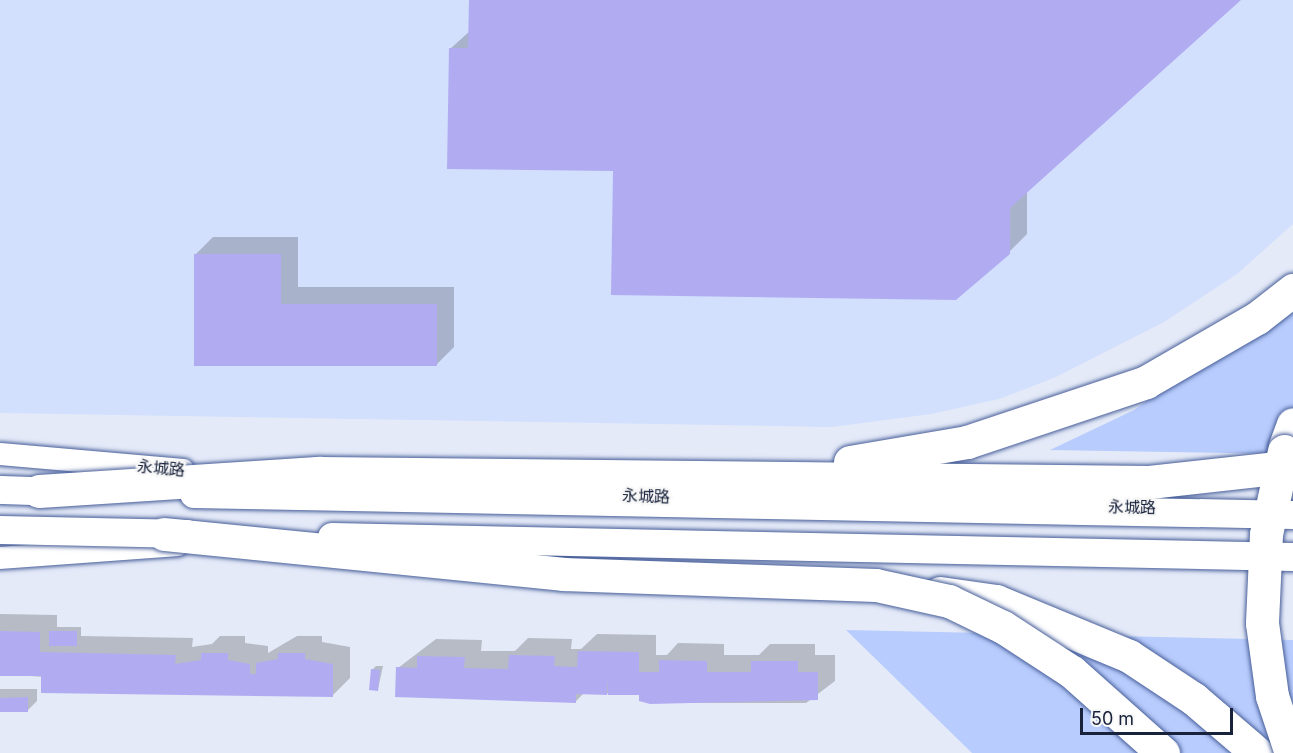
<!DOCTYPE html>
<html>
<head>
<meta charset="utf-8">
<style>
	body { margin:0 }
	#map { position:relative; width:1293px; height:753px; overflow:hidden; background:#e4eaf8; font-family:Inter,"Noto Sans SC",sans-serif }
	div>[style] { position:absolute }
	.built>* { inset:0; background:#d2dffd }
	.green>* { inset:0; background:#b8ccfd }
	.shadow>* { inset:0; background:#0003 }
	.building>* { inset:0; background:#b1acf2 }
	.roads { filter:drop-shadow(0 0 2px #475e99) drop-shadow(0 0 2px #475e99) }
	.minor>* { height:22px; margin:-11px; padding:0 11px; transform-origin:11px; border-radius:11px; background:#fff }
	.highway>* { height:33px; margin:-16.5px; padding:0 16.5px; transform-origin:16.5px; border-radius:16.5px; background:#fff }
	.bridges { filter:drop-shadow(0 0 2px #475e99) drop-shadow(0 0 2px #475e99) }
	.major-bridge>* { height:28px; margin:-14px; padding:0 14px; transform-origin:14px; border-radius:14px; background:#fff }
	.highway-bridge>* { height:33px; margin:-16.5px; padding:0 16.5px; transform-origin:16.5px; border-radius:16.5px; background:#fff }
	span { translate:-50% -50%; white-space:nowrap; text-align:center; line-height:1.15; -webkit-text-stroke:4.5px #f7f7f7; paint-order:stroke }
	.street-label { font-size:16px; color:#18223b }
	.scale { position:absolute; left:1080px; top:708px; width:153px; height:27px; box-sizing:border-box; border:3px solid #18223b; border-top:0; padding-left:8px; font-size:18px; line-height:21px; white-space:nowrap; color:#18223b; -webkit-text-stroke:4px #f7f7f7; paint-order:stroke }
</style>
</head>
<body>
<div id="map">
	<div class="built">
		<i style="clip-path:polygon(0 0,1293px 0,1293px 224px,1237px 274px,1164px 322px,1056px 377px,999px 399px,931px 414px,832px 427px,0 413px)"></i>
	</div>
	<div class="green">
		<i style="clip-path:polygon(1293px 300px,1293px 454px,1050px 450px,1134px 410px)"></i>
		<i style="clip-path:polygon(846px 630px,1293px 640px,1293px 753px,972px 753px)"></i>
	</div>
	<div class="shadow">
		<i style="clip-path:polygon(470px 0,1239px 0,1027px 191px,1027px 234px,1008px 253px,615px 170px,450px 49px,470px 31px)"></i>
		<i style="clip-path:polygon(213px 237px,298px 237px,298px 287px,454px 287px,454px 347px,436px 365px,195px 365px,195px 255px)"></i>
		<i style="clip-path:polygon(0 614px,57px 615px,57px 627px,81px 627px,81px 636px,193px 638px,192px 647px,212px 644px,220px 636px,245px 636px,245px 643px,268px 646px,268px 653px,297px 636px,322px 636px,322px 642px,350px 647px,350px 678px,332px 696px,0 674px)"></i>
		<i style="clip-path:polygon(597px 634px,656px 635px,656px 655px,667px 655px,678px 643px,724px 644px,724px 655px,759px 655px,770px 644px,815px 644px,815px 655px,835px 655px,835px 681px,806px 703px,650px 703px,640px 694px,584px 693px,575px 702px,398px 668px,436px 639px,482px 640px,481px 651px,515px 651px,528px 638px,572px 639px,571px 649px,581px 649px)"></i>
		<i style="clip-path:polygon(376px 666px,383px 666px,378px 689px,372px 670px)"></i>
		<i style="clip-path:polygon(0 689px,37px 689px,37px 701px,28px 710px,0 710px)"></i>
	</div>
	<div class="building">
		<i style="clip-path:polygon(469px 0,1241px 0,1010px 208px,1010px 254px,956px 300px,611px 295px,613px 171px,447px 169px,449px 48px,468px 48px)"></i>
		<i style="clip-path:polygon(194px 254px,281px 254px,281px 304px,437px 304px,437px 366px,194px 366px)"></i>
		<i style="clip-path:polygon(0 631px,40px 632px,40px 652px,176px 655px,175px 664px,201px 660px,201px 653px,228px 653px,228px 660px,250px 664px,250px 674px,256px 674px,256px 663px,278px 659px,278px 653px,305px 653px,305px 659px,333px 664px,333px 697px,41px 693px,41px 676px,0 676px)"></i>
		<i style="clip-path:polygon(49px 631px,77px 631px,77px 646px,49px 646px)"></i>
		<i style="clip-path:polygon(578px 651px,639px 652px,639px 672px,659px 672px,659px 660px,707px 661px,707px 672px,751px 672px,751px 661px,798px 661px,798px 672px,818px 672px,818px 700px,650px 704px,639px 701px,639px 695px,608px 695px,607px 677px,607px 695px,576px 694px,576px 703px,395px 697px,396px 667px,417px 668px,417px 656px,465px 657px,464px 668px,508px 669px,509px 655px,555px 656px,554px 666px,577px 667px)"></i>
		<i style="clip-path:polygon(371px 669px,380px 670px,378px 691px,369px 690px)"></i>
		<i style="clip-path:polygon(28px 697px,28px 712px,0 712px,0 698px)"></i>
	</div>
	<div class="roads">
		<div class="minor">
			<i style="left:0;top:454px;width:184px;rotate:5deg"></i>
			<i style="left:0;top:558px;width:178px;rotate:-4.2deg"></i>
		</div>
		<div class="highway">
			<i style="left:1285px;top:446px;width:23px;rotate:-70deg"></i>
			<i style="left:940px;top:593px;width:57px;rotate:8.1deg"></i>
			<i style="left:996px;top:601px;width:144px;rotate:22.5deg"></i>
			<i style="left:1129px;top:656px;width:78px;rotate:33.5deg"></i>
			<i style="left:1194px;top:699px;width:83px;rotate:40.6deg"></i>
		</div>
	</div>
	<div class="bridges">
		<div class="major-bridge">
			<i style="left:0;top:490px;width:61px;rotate:1.9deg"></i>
			<i style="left:194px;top:494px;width:1099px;rotate:1.09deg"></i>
			<i style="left:0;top:530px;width:187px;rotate:1.2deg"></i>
			<i style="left:332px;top:537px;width:961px;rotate:1.19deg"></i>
		</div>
		<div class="highway-bridge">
			<i style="left:1284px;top:451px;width:85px;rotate:102.2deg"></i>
			<i style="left:1266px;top:534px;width:89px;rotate:92.6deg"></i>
			<i style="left:1262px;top:623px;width:74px;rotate:82.2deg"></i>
			<i style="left:1272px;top:696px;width:60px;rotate:71.6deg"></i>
			<i style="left:850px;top:462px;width:119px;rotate:-9.7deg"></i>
			<i style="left:967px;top:442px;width:189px;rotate:-18.5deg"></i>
			<i style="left:1146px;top:382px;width:128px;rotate:-30deg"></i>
			<i style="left:1257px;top:318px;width:46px;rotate:-37.9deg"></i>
			<i style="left:39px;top:491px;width:282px;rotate:-3.7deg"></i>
			<i style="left:320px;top:473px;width:829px;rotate:0.62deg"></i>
			<i style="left:1149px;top:482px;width:145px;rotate:-6.3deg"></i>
			<i style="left:164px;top:534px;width:401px;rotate:5.7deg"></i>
			<i style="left:563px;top:574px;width:313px;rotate:2deg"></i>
			<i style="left:876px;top:585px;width:75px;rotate:12.4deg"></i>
			<i style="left:949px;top:601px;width:60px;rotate:25.7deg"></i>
			<i style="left:1003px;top:627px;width:82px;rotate:33.1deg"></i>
			<i style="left:1072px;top:672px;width:122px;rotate:41.7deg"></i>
		</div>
	</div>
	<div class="street-label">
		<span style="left:161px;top:468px;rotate:5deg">永城路</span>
		<span style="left:646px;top:496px;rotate:2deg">永城路</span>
		<span style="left:1132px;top:507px;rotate:1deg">永城路</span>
	</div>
	<div class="scale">50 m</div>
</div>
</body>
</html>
